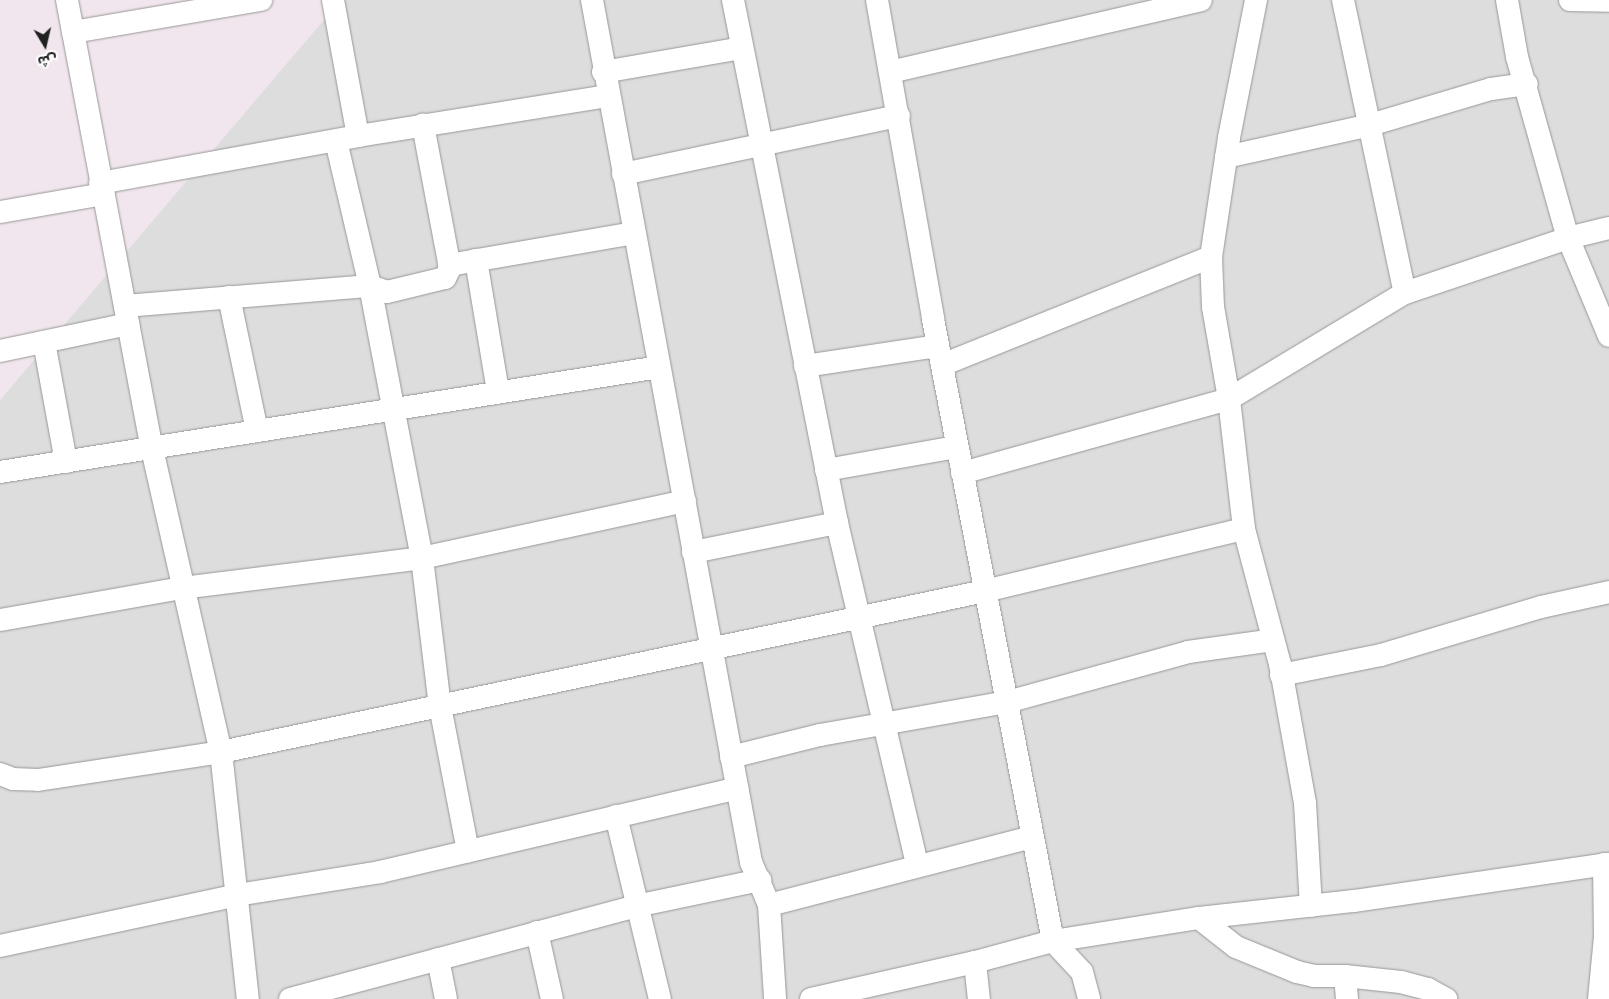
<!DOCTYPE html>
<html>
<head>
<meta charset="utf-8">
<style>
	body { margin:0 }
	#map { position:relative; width:1609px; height:999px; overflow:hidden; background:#f1e6ed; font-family:"Fira Sans Condensed","Noto Sans Arabic",sans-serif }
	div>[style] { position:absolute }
	.residential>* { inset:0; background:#ddddde }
	.roads { filter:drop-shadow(0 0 1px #979797) drop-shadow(0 0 1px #979797) }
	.minor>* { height:22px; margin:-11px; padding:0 11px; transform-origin:11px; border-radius:11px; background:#fff }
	span { translate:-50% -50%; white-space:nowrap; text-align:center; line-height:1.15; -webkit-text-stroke:4px #fff; paint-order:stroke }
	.north { position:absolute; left:20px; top:20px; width:50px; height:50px; -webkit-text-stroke:4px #fff; paint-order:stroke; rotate:171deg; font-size:14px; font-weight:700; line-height:20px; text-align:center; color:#202020 }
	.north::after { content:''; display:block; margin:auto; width:18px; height:22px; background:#202020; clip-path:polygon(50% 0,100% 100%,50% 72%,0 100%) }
</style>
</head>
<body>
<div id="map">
	<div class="residential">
		<i style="clip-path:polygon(341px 0,1609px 0,1609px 999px,0 999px,0 400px)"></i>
	</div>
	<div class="roads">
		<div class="minor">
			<i style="left:67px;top:0;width:457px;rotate:79.3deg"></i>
			<i style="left:152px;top:449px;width:311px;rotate:77.2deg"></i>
			<i style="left:221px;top:752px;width:248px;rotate:83.8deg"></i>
			<i style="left:333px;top:0;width:138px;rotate:79.6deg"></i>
			<i style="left:592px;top:0;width:877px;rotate:79.55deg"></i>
			<i style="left:751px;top:862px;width:47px;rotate:67.3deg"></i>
			<i style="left:769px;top:905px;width:94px;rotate:86.3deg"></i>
			<i style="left:733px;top:0;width:533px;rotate:78.75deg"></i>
			<i style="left:837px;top:523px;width:350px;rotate:76.8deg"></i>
			<i style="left:877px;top:0;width:324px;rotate:80deg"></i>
			<i style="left:933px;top:319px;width:633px;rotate:79.08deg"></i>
			<i style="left:1053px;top:941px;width:42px;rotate:46.9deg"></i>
			<i style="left:1082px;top:972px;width:28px;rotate:75deg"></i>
			<i style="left:1256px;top:0;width:141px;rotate:101.1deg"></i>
			<i style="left:1229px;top:138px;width:120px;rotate:98.6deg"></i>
			<i style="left:1211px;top:257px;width:50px;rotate:87.7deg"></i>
			<i style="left:1213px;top:307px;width:93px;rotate:80.1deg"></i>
			<i style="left:1229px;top:399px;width:131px;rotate:83.4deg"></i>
			<i style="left:1244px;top:529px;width:140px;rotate:75.1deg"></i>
			<i style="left:1280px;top:664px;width:141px;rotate:79.8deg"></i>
			<i style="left:1305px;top:803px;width:103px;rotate:86.7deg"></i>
			<i style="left:1343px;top:0;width:299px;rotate:78.1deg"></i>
			<i style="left:1507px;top:0;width:58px;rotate:80deg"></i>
			<i style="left:1517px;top:57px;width:188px;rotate:74.3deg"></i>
			<i style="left:1568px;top:238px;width:106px;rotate:67.3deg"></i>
			<i style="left:1570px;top:0;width:39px;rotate:1deg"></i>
			<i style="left:73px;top:32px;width:191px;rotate:-9.7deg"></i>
			<i style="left:603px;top:72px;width:141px;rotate:-9.8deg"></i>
			<i style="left:890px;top:72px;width:319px;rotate:-13deg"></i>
			<i style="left:336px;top:141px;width:149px;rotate:76.8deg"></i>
			<i style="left:370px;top:286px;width:277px;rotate:79.2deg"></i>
			<i style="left:422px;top:558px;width:149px;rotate:83.1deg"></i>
			<i style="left:440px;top:706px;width:148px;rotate:79.1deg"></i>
			<i style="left:1226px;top:157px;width:148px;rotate:-12.5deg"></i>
			<i style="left:1370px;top:125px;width:126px;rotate:-16.6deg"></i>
			<i style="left:1491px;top:89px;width:36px;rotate:-8deg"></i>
			<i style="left:623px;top:174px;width:282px;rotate:-11.9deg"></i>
			<i style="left:100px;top:183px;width:262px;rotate:-10.3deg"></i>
			<i style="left:358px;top:136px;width:252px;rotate:-9.1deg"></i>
			<i style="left:0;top:212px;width:105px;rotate:-9.9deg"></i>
			<i style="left:476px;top:260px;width:133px;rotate:80.5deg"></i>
			<i style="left:449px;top:265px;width:188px;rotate:-9.8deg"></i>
			<i style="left:229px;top:297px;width:137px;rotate:78.2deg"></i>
			<i style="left:125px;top:306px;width:246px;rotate:-4.7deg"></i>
			<i style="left:370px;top:286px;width:18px;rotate:19deg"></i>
			<i style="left:387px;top:292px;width:60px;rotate:-13.6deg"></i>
			<i style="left:445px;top:278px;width:11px;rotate:-63deg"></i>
			<i style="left:450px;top:268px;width:146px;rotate:-100.7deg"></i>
			<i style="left:44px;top:342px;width:122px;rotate:79.6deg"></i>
			<i style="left:0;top:351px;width:131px;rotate:-11.9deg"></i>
			<i style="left:942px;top:365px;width:290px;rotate:-21.9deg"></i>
			<i style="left:805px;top:366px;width:134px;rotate:-8.6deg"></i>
			<i style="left:826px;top:470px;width:133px;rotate:-10deg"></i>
			<i style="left:0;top:472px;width:667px;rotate:-9.05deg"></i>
			<i style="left:962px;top:473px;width:277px;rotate:-15.5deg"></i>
			<i style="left:1229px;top:399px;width:205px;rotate:-31.1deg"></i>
			<i style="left:1405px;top:293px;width:172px;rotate:-18.6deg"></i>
			<i style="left:1568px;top:238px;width:42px;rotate:-13.7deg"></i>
			<i style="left:693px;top:552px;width:147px;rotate:-11.4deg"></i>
			<i style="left:0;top:620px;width:185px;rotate:-10deg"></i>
			<i style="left:182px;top:588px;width:242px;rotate:-7.1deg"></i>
			<i style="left:422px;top:558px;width:269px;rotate:-12.2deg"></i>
			<i style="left:1281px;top:675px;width:102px;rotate:-11.3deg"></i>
			<i style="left:1381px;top:655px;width:167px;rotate:-16.7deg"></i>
			<i style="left:1541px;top:607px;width:70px;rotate:-12.4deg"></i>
			<i style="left:731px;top:757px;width:92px;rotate:-13.9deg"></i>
			<i style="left:820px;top:735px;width:190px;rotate:-10deg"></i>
			<i style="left:1007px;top:702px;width:188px;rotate:-15.4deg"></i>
			<i style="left:1188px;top:652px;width:86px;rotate:-8deg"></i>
			<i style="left:0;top:774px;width:14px;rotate:21deg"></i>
			<i style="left:13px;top:779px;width:25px;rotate:2deg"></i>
			<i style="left:38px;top:780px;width:185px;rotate:-8.7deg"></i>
			<i style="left:221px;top:752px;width:781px;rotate:-11.9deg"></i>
			<i style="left:985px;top:591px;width:266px;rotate:-13.5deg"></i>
			<i style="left:616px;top:816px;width:188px;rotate:76.5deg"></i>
			<i style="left:769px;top:905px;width:271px;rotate:-14.5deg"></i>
			<i style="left:1199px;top:918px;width:47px;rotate:38.1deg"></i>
			<i style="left:1236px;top:947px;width:66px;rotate:22.3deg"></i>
			<i style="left:1297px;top:972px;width:17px;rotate:13deg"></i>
			<i style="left:1314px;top:976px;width:31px"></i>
			<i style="left:1345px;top:976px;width:56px;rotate:6.1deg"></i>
			<i style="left:1401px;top:982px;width:28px;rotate:15deg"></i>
			<i style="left:1428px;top:989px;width:21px;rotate:29deg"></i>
			<i style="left:537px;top:932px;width:69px;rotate:77.4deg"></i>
			<i style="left:0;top:946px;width:242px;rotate:-12.1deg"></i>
			<i style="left:237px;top:895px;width:145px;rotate:-9.1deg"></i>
			<i style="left:380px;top:872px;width:367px;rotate:-13.2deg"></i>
			<i style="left:438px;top:959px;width:41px;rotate:78.7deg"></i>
			<i style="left:975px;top:962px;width:37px;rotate:84deg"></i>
			<i style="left:1345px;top:976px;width:23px;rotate:85deg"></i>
			<i style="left:290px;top:999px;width:358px;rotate:-15deg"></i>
			<i style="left:636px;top:906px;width:127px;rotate:-11.8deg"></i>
			<i style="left:811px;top:999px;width:168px;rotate:-12.7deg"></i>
			<i style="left:975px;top:962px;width:81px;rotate:-15.1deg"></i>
			<i style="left:1053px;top:941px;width:148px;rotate:-9deg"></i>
			<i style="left:1199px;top:918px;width:156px;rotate:-6.3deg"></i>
			<i style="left:1354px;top:901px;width:258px;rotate:-8.3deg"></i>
			<i style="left:1599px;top:999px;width:62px;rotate:-84.5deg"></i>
			<i style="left:1605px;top:937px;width:73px;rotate:-90.8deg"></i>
		</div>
	</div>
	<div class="north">ش</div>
</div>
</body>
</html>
